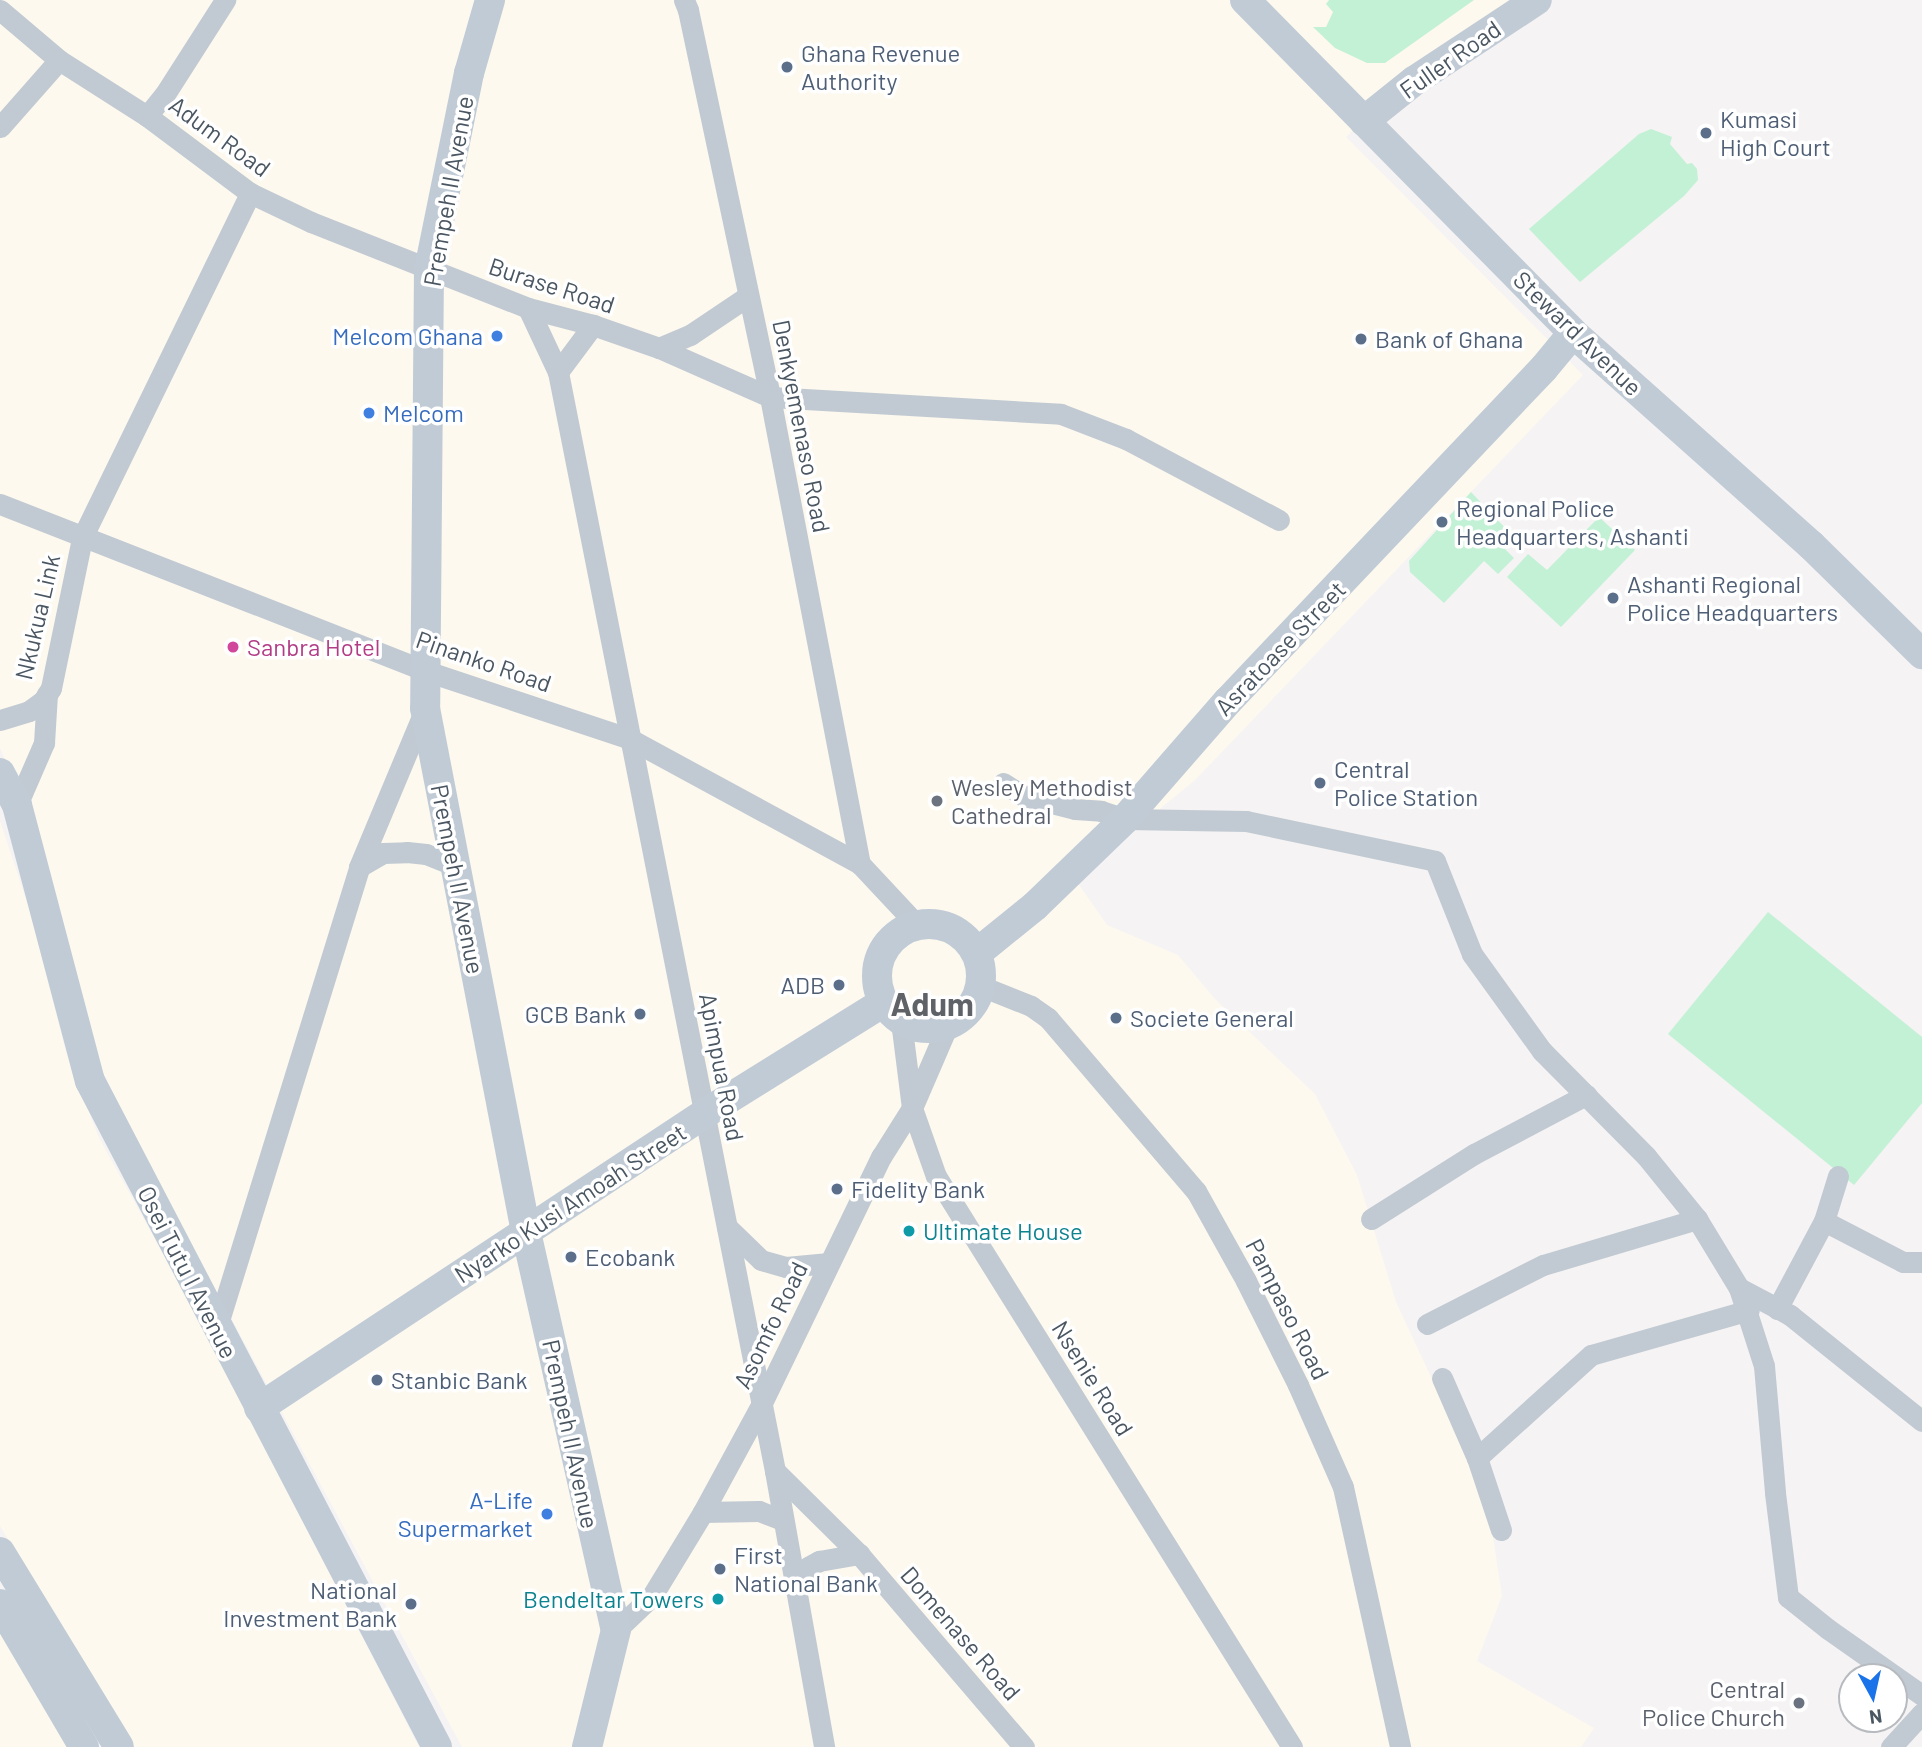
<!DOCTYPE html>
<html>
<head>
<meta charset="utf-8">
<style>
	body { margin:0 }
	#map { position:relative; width:1922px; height:1747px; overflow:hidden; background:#f5f3f3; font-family:Barlow,sans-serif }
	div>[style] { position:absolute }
	.commercial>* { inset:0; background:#fdf9ef }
	.green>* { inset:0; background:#c3f1d5 }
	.street>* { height:21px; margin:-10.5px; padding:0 10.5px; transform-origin:10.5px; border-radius:10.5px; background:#c1cad2 }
	.secondary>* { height:30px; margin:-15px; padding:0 15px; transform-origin:15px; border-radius:15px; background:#c1cbd6 }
	.secondary>.ring { margin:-15px; padding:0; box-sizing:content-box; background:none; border:30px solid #c1cbd6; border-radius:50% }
	.dots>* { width:19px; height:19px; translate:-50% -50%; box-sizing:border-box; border:4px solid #fff; border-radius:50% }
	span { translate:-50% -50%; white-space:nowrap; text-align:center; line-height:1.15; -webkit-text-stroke:7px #fff; paint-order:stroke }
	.service-label { font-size:24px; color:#4e5e75 }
	.left { translate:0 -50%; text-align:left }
	.right { translate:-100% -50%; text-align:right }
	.street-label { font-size:24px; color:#4a5661 }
	.shop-label { font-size:24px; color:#366cbe }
	.hotel-label { font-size:24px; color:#b23c85 }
	.worship-label { font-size:24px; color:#5b616d }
	.culture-label { font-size:24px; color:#0d838f }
	.district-label { font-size:32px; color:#5f6368; font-weight:700 }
	.north { position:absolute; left:1838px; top:1663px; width:70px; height:70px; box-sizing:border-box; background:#fff; border:2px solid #b7bbc0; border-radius:50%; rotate:172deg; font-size:19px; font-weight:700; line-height:28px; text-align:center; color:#4a5661 }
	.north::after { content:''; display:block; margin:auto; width:24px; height:32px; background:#1a73e8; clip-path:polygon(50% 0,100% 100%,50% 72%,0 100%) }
</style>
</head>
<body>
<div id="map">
	<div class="commercial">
		<i style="clip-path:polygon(0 0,1520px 0,1411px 75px,1346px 137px,1583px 375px,1195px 780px,1075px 879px,1107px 925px,1178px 955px,1215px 999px,1315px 1094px,1357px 1175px,1396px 1302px,1487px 1497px,1502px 1596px,1477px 1661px,1594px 1728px,1581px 1747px,462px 1747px,161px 1188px,105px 1077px,77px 997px,48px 867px,0 748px)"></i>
		<i style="clip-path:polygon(0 821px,30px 911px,66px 1052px,99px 1138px,194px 1309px,419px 1747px,134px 1747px,0 1526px)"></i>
		<i style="clip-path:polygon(0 1616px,77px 1747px,0 1747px)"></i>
	</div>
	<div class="green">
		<i style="clip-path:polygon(1329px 0,1474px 0,1385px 63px,1367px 63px,1335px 48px,1313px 27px,1326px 27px,1333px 12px,1326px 4px)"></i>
		<i style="clip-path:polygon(1651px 129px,1672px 137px,1670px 144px,1687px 164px,1692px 163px,1697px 169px,1698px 180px,1684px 196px,1580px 282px,1529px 229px,1639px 134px)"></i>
		<i style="clip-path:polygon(1471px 492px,1509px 532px,1499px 543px,1514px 558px,1498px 574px,1484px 561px,1444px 603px,1410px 572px,1409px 561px)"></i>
		<i style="clip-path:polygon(1599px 517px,1635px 550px,1561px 627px,1507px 577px,1528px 554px,1547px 570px)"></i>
		<i style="clip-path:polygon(1768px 912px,1922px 1037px,1922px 1103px,1854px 1185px,1668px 1034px)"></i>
	</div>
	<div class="street">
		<i style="left:684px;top:0;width:11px;rotate:68deg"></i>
		<i style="left:688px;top:10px;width:396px;rotate:78deg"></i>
		<i style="left:770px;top:397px;width:476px;rotate:79.1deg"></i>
		<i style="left:0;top:10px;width:77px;rotate:40.3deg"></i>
		<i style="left:59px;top:60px;width:104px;rotate:32.5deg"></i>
		<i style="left:147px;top:116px;width:129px;rotate:36.8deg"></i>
		<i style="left:250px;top:193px;width:68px;rotate:25.4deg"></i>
		<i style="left:311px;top:222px;width:233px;rotate:21.6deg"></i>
		<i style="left:528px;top:308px;width:67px;rotate:14.7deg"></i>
		<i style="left:593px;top:325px;width:70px;rotate:19.2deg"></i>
		<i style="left:659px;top:348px;width:121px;rotate:23.8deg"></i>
		<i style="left:770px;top:397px;width:291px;rotate:3.3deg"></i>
		<i style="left:1061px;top:414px;width:70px;rotate:21deg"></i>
		<i style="left:1126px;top:439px;width:173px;rotate:27.9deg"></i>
		<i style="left:147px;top:116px;width:28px;rotate:-51deg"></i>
		<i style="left:165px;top:94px;width:112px;rotate:-57.4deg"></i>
		<i style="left:0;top:127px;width:89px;rotate:-48.6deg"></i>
		<i style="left:528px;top:308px;width:71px;rotate:64.9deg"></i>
		<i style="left:558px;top:372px;width:1120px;rotate:78.83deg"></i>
		<i style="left:775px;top:1471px;width:280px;rotate:79.9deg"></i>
		<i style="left:659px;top:348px;width:34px;rotate:-23deg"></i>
		<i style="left:690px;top:335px;width:70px;rotate:-33.9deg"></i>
		<i style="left:558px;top:372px;width:59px;rotate:-53.3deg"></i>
		<i style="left:0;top:504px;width:454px;rotate:21.4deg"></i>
		<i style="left:423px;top:670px;width:218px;rotate:18.4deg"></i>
		<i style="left:630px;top:739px;width:262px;rotate:28.5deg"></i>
		<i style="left:860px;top:864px;width:83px;rotate:46.9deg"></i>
		<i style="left:0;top:720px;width:30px;rotate:-17deg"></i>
		<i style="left:29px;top:711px;width:17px;rotate:-36deg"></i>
		<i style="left:43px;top:701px;width:15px;rotate:-58deg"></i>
		<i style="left:51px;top:688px;width:153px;rotate:-78.3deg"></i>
		<i style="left:82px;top:538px;width:384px;rotate:-64deg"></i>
		<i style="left:1003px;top:783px;width:25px;rotate:32deg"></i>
		<i style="left:1024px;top:796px;width:53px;rotate:14.3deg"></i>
		<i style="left:1075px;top:809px;width:26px;rotate:4deg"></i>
		<i style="left:1101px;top:811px;width:25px;rotate:18deg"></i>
		<i style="left:1125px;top:819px;width:121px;rotate:0.9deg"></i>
		<i style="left:1246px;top:821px;width:193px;rotate:11.9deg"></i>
		<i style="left:1435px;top:861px;width:100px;rotate:68.3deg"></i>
		<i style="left:1472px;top:954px;width:120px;rotate:54.2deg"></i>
		<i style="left:1542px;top:1051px;width:148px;rotate:45.3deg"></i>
		<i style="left:1646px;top:1156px;width:81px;rotate:51deg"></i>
		<i style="left:1697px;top:1219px;width:81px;rotate:58.7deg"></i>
		<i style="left:1739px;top:1288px;width:82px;rotate:72.2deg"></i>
		<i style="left:1764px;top:1366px;width:127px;rotate:85deg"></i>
		<i style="left:1775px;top:1493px;width:105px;rotate:82.9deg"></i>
		<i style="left:1788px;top:1597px;width:51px;rotate:38.7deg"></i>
		<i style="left:1828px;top:1629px;width:115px;rotate:35.1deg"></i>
		<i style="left:17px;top:805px;width:68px;rotate:-66.5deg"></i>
		<i style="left:44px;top:743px;width:49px;rotate:-86.5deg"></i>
		<i style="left:359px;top:867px;width:28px;rotate:-30deg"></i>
		<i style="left:383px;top:853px;width:24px;rotate:-2deg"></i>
		<i style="left:407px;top:852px;width:19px;rotate:6deg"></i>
		<i style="left:426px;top:854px;width:31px;rotate:22deg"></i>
		<i style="left:981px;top:986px;width:54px;rotate:21.8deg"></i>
		<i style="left:1031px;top:1006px;width:21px;rotate:35deg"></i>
		<i style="left:1048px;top:1018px;width:228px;rotate:49.5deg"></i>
		<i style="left:1196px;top:1191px;width:103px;rotate:60.9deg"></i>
		<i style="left:1246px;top:1281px;width:116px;rotate:63.4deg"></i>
		<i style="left:1298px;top:1385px;width:111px;rotate:66.2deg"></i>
		<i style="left:1343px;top:1487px;width:266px;rotate:77.6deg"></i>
		<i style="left:901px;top:1021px;width:88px;rotate:82.8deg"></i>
		<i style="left:912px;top:1108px;width:72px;rotate:70.6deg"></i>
		<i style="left:936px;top:1176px;width:673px;rotate:58.06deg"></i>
		<i style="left:1371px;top:1219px;width:122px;rotate:-32.3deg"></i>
		<i style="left:1474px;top:1154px;width:127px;rotate:-27.8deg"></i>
		<i style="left:1824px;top:1221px;width:89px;rotate:27.4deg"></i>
		<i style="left:1903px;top:1262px;width:19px"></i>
		<i style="left:727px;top:1227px;width:47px;rotate:44.1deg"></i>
		<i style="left:761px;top:1260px;width:26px;rotate:16deg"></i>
		<i style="left:786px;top:1267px;width:43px;rotate:-5.3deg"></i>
		<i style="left:1739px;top:1288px;width:58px;rotate:27.9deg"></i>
		<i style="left:1790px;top:1315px;width:169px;rotate:38.8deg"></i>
		<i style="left:1777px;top:1309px;width:100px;rotate:-61.9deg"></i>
		<i style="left:1824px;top:1221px;width:47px;rotate:-72.7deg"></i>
		<i style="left:1427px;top:1324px;width:130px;rotate:-27deg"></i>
		<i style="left:1543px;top:1265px;width:161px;rotate:-16.6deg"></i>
		<i style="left:217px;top:1327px;width:481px;rotate:-72.8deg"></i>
		<i style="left:359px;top:867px;width:171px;rotate:-67.3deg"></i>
		<i style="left:1442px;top:1378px;width:87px;rotate:66.4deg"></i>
		<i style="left:775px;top:1471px;width:118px;rotate:44.7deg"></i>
		<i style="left:859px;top:1554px;width:254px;rotate:49.5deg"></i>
		<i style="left:703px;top:1512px;width:56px;rotate:-1deg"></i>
		<i style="left:759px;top:1511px;width:25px;rotate:21deg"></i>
		<i style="left:1501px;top:1530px;width:76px;rotate:-108.4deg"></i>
		<i style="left:1477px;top:1458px;width:154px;rotate:-42.1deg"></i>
		<i style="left:1591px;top:1355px;width:164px;rotate:-15.9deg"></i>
		<i style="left:794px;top:1588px;width:25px;rotate:-56deg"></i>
		<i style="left:808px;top:1567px;width:13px;rotate:-29deg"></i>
		<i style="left:819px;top:1561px;width:41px;rotate:-9.9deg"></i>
		<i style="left:616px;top:1630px;width:50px;rotate:-43.4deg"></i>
		<i style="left:652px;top:1596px;width:98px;rotate:-58.7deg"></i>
		<i style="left:703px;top:1512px;width:122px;rotate:-61.5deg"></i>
		<i style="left:761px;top:1405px;width:276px;rotate:-64.2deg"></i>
		<i style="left:881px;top:1157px;width:58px;rotate:-57.7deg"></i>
		<i style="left:912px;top:1108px;width:90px;rotate:-66.6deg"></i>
		<i style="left:1891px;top:1747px;width:46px;rotate:-47.6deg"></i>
	</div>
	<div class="secondary">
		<i style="left:490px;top:0;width:76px;rotate:106deg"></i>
		<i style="left:469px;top:73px;width:200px;rotate:101.5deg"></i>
		<i style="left:429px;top:269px;width:439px;rotate:90.5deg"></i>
		<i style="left:425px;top:708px;width:534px;rotate:79.09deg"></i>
		<i style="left:526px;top:1232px;width:408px;rotate:77.3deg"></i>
		<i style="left:616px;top:1630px;width:121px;rotate:103.9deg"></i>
		<i style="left:1245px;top:0;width:467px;rotate:45.4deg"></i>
		<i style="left:1573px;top:333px;width:319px;rotate:41.7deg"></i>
		<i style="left:1811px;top:545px;width:156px;rotate:44.5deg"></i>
		<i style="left:1364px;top:121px;width:64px;rotate:-38.7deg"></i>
		<i style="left:1414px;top:81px;width:147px;rotate:-33.4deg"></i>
		<i style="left:0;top:773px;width:36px;rotate:62deg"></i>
		<i style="left:17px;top:805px;width:285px;rotate:75.2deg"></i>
		<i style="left:90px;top:1081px;width:751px;rotate:62.48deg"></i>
		<i class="ring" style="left:877px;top:924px;width:74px;height:74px"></i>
		<i style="left:977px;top:953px;width:75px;rotate:-39deg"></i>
		<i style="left:1035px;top:906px;width:125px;rotate:-44deg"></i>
		<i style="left:1125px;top:819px;width:157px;rotate:-48.9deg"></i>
		<i style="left:1228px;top:701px;width:459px;rotate:-46.5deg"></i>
		<i style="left:1544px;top:368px;width:45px;rotate:-50.4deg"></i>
		<i style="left:259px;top:1408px;width:533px;rotate:-33.45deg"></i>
		<i style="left:704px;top:1114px;width:212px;rotate:-31.9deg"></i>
		<i style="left:0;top:1552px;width:228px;rotate:58.6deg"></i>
		<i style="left:0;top:1604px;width:166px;rotate:59.6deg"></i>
	</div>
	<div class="dots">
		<i style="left:787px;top:67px;background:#5c6f8a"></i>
		<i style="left:1706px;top:133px;background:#5c6f8a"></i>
		<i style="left:497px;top:336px;background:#3f7fe0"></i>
		<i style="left:1361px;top:339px;background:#5c6f8a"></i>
		<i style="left:369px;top:413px;background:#3f7fe0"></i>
		<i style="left:1442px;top:522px;background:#5c6f8a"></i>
		<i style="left:1613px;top:598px;background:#5c6f8a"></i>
		<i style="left:233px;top:647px;background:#d1479c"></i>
		<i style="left:1320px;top:783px;background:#5c6f8a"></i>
		<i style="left:937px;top:801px;background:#6b7280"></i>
		<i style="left:839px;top:985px;background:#5c6f8a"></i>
		<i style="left:640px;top:1014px;background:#5c6f8a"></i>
		<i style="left:1116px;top:1018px;background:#5c6f8a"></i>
		<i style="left:837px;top:1189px;background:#5c6f8a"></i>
		<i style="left:909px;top:1231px;background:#0f9aa8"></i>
		<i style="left:571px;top:1257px;background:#5c6f8a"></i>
		<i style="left:377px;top:1380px;background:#5c6f8a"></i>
		<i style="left:547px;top:1514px;background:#3f7fe0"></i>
		<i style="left:720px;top:1569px;background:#5c6f8a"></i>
		<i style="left:718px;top:1599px;background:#0f9aa8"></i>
		<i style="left:411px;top:1604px;background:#5c6f8a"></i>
		<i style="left:1799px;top:1703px;background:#6b7280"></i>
	</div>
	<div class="service-label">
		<span class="left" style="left:801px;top:67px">Ghana Revenue<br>Authority</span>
		<span class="left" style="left:1720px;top:133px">Kumasi<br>High Court</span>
		<span class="left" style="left:1375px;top:339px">Bank of Ghana</span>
		<span class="left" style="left:1456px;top:522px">Regional Police<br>Headquarters, Ashanti</span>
		<span class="left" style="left:1627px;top:598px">Ashanti Regional<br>Police Headquarters</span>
		<span class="left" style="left:1334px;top:783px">Central<br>Police Station</span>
		<span class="right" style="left:825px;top:985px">ADB</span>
		<span class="right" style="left:626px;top:1014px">GCB Bank</span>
		<span class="left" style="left:1130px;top:1018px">Societe General</span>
		<span class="left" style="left:851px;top:1189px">Fidelity Bank</span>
		<span class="left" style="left:585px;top:1257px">Ecobank</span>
		<span class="left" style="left:391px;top:1380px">Stanbic Bank</span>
		<span class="left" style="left:734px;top:1569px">First<br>National Bank</span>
		<span class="right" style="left:397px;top:1604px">National<br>Investment Bank</span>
	</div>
	<div class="street-label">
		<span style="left:1450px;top:59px;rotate:-35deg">Fuller Road</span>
		<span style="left:220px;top:136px;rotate:36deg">Adum Road</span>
		<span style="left:448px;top:191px;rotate:-80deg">Prempeh II Avenue</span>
		<span style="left:552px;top:285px;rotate:18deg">Burase Road</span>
		<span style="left:1578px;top:333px;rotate:44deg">Steward Avenue</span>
		<span style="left:802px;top:426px;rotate:79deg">Denkyemenaso Road</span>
		<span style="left:37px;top:617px;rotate:-77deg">Nkukua Link</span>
		<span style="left:1280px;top:648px;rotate:-46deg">Asratoase Street</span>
		<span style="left:484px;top:661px;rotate:19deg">Pinanko Road</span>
		<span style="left:458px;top:879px;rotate:79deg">Prempeh II Avenue</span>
		<span style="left:722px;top:1067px;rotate:79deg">Apimpua Road</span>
		<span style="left:570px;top:1203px;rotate:-33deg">Nyarko Kusi Amoah Street</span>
		<span style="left:188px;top:1272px;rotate:63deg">Osei Tutu I Avenue</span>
		<span style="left:1288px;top:1309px;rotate:63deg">Pampaso Road</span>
		<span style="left:770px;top:1325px;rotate:-64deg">Asomfo Road</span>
		<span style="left:1093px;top:1378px;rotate:58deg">Nsenie Road</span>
		<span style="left:571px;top:1434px;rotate:78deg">Prempeh II Avenue</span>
		<span style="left:961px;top:1633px;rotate:49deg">Domenase Road</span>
	</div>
	<div class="shop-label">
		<span class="right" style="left:483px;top:336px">Melcom Ghana</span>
		<span class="left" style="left:383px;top:413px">Melcom</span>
		<span class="right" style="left:533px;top:1514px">A-Life<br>Supermarket</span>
	</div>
	<div class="hotel-label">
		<span class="left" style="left:247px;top:647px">Sanbra Hotel</span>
	</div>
	<div class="worship-label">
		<span class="left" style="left:951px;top:801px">Wesley Methodist<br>Cathedral</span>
		<span class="right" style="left:1785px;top:1703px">Central<br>Police Church</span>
	</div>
	<div class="culture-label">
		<span class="left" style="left:923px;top:1231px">Ultimate House</span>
		<span class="right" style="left:704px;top:1599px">Bendeltar Towers</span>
	</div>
	<div class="district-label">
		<span style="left:932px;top:1003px">Adum</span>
	</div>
	<div class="north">N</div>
</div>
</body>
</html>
